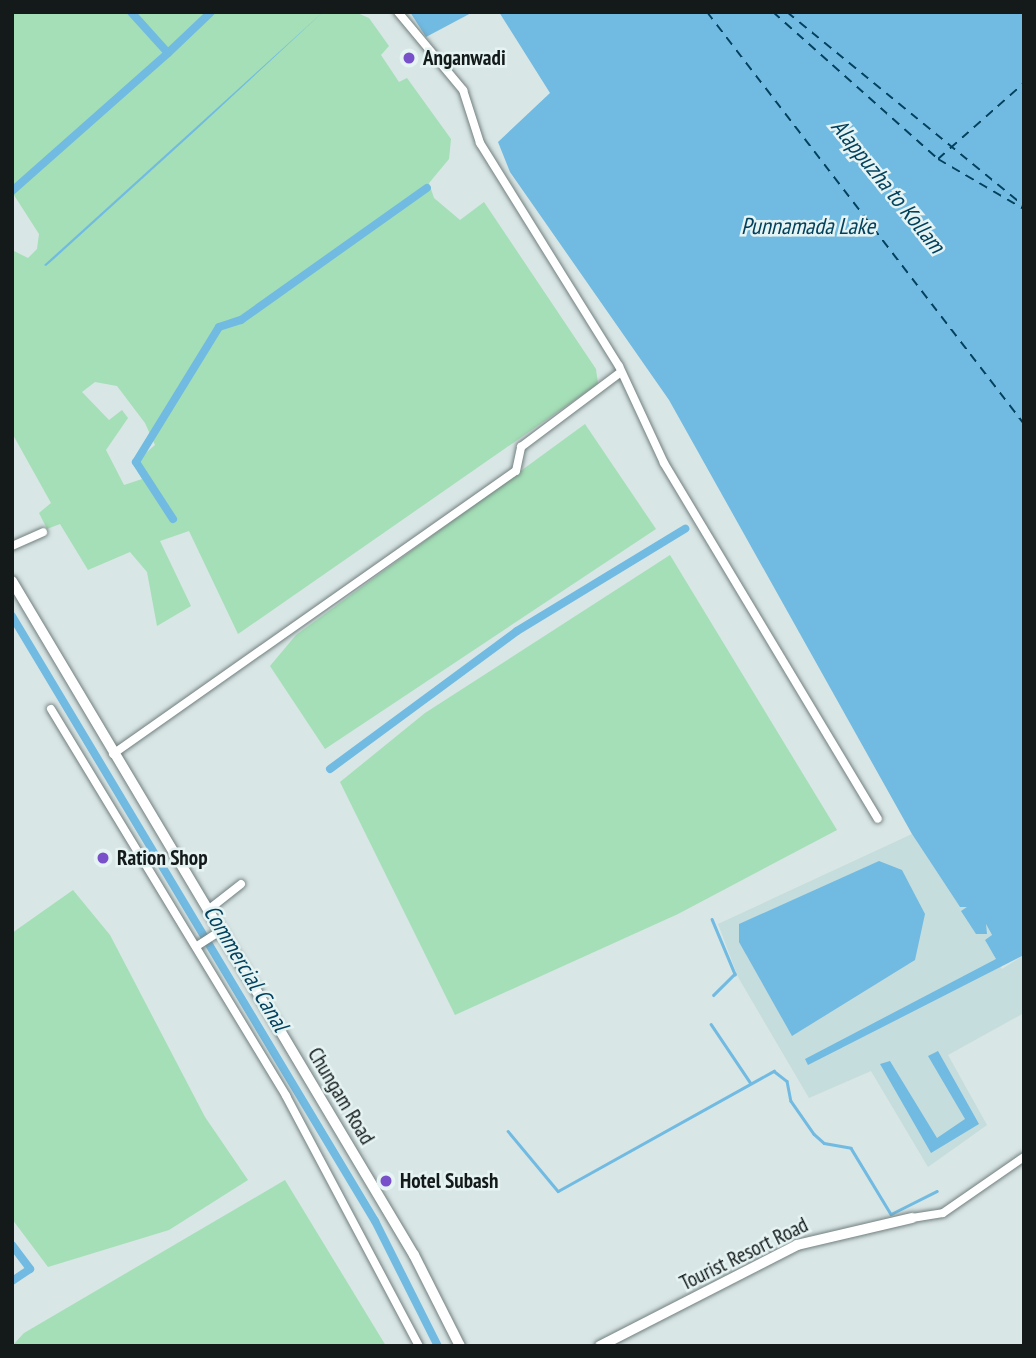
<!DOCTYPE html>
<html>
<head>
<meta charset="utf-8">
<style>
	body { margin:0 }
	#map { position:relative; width:1036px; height:1358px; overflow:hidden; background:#d8e6e5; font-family:"PT Sans Narrow",sans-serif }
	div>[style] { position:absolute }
	.built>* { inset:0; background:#c5dddc }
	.green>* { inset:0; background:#a4dfb7 }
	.water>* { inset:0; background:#71bae2 }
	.stream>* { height:2.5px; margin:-1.25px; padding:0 1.25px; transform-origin:1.25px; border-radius:1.25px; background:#71bae2 }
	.canal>* { height:8px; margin:-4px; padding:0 4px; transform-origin:4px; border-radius:4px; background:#71bae2 }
	.ferry>* { height:2px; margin-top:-1px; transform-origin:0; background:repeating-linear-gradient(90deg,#02415d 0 9px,transparent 0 16px) }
	.roads { filter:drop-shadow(0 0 2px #727f7f) drop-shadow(0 0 2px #727f7f) }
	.minor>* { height:8px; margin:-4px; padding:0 4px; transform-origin:4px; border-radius:4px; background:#fff }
	.tertiary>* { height:10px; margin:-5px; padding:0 5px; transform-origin:5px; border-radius:5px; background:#fff }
	.secondary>* { height:10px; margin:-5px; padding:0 5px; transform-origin:5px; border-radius:5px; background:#fff }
	.dots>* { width:19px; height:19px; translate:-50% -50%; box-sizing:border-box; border:4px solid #e5f3f3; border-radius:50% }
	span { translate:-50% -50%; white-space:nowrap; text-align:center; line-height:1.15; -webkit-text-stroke:5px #e5f3f3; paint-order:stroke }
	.poi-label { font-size:21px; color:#141919; font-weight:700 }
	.left { translate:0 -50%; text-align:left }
	.street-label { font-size:21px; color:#141919 }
	.water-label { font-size:23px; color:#02415d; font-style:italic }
	.frame { position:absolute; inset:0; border:14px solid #141919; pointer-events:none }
</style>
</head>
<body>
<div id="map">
	<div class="built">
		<i style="clip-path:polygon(912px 834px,960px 907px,965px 904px,986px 924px,992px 936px,985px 940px,1002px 969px,1024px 955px,1024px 1013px,948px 1055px,987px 1125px,928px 1167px,871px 1071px,809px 1098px,738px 977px,718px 924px)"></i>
	</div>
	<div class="green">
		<i style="clip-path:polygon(evenodd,12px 12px,355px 12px,369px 18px,389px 46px,381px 55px,399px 82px,407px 78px,451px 139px,449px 159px,429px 183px,434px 198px,460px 220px,484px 202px,596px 369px,598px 384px,238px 634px,189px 531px,160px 541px,191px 606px,157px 626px,147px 572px,130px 552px,88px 570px,60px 524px,47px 529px,39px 513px,51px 503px,12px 433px,12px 250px,28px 258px,37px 249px,39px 234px,12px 192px,12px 12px,95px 382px,117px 386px,145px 423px,155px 445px,133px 464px,142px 479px,124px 485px,106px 450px,128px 418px,122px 410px,109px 420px,82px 392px,95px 382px)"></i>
		<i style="clip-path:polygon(585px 424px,656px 529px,325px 749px,270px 666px,296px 635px)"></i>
		<i style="clip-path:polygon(670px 555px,837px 830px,678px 914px,455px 1015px,340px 782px,425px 713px)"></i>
		<i style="clip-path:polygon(73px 890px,110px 935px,205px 1117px,248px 1180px,169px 1230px,48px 1267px,12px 1219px,12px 933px)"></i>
		<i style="clip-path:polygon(285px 1180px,386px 1346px,12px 1346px,24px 1333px)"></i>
	</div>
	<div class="water">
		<i style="clip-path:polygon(323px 12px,196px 130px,54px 259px,46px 266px,44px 265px)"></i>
		<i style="clip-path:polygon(410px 12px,473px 12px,426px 37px)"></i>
		<i style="clip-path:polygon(499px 12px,1024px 12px,1024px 955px,808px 1065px,805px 1059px,996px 959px,985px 940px,992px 935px,986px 924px,987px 934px,976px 934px,961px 911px,967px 907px,960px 907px,912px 834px,669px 400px,510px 172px,498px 142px,550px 93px)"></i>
		<i style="clip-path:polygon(879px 861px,902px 870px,925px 914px,915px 960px,792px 1036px,739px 942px,739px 924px)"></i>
		<i style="clip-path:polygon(938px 1051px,979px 1124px,931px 1153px,880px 1064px,890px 1061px,937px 1138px,965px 1119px,928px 1056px)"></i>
	</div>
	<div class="stream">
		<i style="left:712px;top:919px;width:60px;rotate:67.3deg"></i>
		<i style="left:735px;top:974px;width:30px;rotate:135deg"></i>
		<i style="left:711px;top:1024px;width:70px;rotate:56.1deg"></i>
		<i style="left:508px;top:1131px;width:78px;rotate:50.2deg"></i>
		<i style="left:558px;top:1191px;width:247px;rotate:-29.1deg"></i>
		<i style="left:774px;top:1071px;width:16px;rotate:38deg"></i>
		<i style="left:787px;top:1081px;width:20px;rotate:79deg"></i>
		<i style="left:791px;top:1101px;width:40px;rotate:55.1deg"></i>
		<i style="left:814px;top:1134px;width:13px;rotate:42deg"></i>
		<i style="left:824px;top:1143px;width:27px;rotate:10deg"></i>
		<i style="left:851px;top:1148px;width:77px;rotate:58.8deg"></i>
		<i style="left:891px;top:1214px;width:51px;rotate:-26.6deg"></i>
	</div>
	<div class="canal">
		<i style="left:131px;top:12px;width:55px;rotate:47.9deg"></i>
		<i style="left:168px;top:53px;width:59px;rotate:-43.6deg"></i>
		<i style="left:12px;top:191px;width:208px;rotate:-41.5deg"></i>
		<i style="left:173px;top:519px;width:68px;rotate:-123deg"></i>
		<i style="left:136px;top:462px;width:158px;rotate:-58.4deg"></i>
		<i style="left:219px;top:327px;width:23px;rotate:-18deg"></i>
		<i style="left:241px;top:320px;width:228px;rotate:-35.4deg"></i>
		<i style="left:12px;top:616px;width:706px;rotate:59.04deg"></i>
		<i style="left:375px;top:1221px;width:140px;rotate:63.3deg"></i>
		<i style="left:330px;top:769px;width:232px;rotate:-36.4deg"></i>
		<i style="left:517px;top:631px;width:197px;rotate:-31.3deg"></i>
		<i style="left:12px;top:1245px;width:30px;rotate:53deg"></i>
		<i style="left:30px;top:1269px;width:22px;rotate:146deg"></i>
	</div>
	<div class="ferry">
		<i style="left:707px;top:12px;width:520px;rotate:52.42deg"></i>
		<i style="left:773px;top:12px;width:221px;rotate:41.7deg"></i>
		<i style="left:938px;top:159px;width:99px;rotate:30.2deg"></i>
		<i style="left:787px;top:12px;width:306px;rotate:39.3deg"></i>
		<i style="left:938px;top:159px;width:115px;rotate:-41.5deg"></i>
	</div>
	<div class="roads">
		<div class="minor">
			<i style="left:398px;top:12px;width:102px;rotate:50.2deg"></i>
			<i style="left:463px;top:90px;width:56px;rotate:72.2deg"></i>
			<i style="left:480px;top:143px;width:263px;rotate:58.1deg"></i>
			<i style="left:619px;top:366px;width:107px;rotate:65.1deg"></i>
			<i style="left:664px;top:463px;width:415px;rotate:59deg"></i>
			<i style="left:12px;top:546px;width:34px;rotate:-24deg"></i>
			<i style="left:51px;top:709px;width:453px;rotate:58.7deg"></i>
			<i style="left:286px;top:1096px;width:283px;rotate:62deg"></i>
			<i style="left:113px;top:754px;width:492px;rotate:-35.1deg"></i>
			<i style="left:516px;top:471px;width:25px;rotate:-78deg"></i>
			<i style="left:521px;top:447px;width:125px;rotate:-36.9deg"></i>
			<i style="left:208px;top:910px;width:42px;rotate:-38.2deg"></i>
			<i style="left:197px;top:946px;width:27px;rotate:-33deg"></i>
			<i style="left:912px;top:1218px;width:31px;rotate:-9deg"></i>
			<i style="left:943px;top:1213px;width:98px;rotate:-34.7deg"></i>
		</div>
		<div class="tertiary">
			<i style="left:600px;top:1346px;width:221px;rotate:-27.1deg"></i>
			<i style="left:797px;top:1245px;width:118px;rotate:-13.2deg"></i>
		</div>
		<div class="secondary">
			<i style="left:12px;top:581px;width:785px;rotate:59.19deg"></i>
			<i style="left:414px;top:1255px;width:102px;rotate:63.2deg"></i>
		</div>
	</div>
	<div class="dots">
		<i style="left:409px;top:58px;background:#7851ca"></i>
		<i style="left:103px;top:858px;background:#7851ca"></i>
		<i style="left:386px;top:1181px;background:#7851ca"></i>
	</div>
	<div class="poi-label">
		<span class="left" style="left:423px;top:58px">Anganwadi</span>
		<span class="left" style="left:117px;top:858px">Ration Shop</span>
		<span class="left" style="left:400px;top:1181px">Hotel Subash</span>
	</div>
	<div class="street-label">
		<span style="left:341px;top:1096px;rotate:59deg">Chungam Road</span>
		<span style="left:744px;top:1254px;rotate:-26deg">Tourist Resort Road</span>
	</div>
	<div class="water-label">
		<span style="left:888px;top:186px;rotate:51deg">Alappuzha to Kollam</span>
		<span style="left:808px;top:226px">Punnamada Lake</span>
		<span style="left:246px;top:968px;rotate:59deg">Commercial Canal</span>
	</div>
	<div class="frame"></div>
</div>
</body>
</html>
